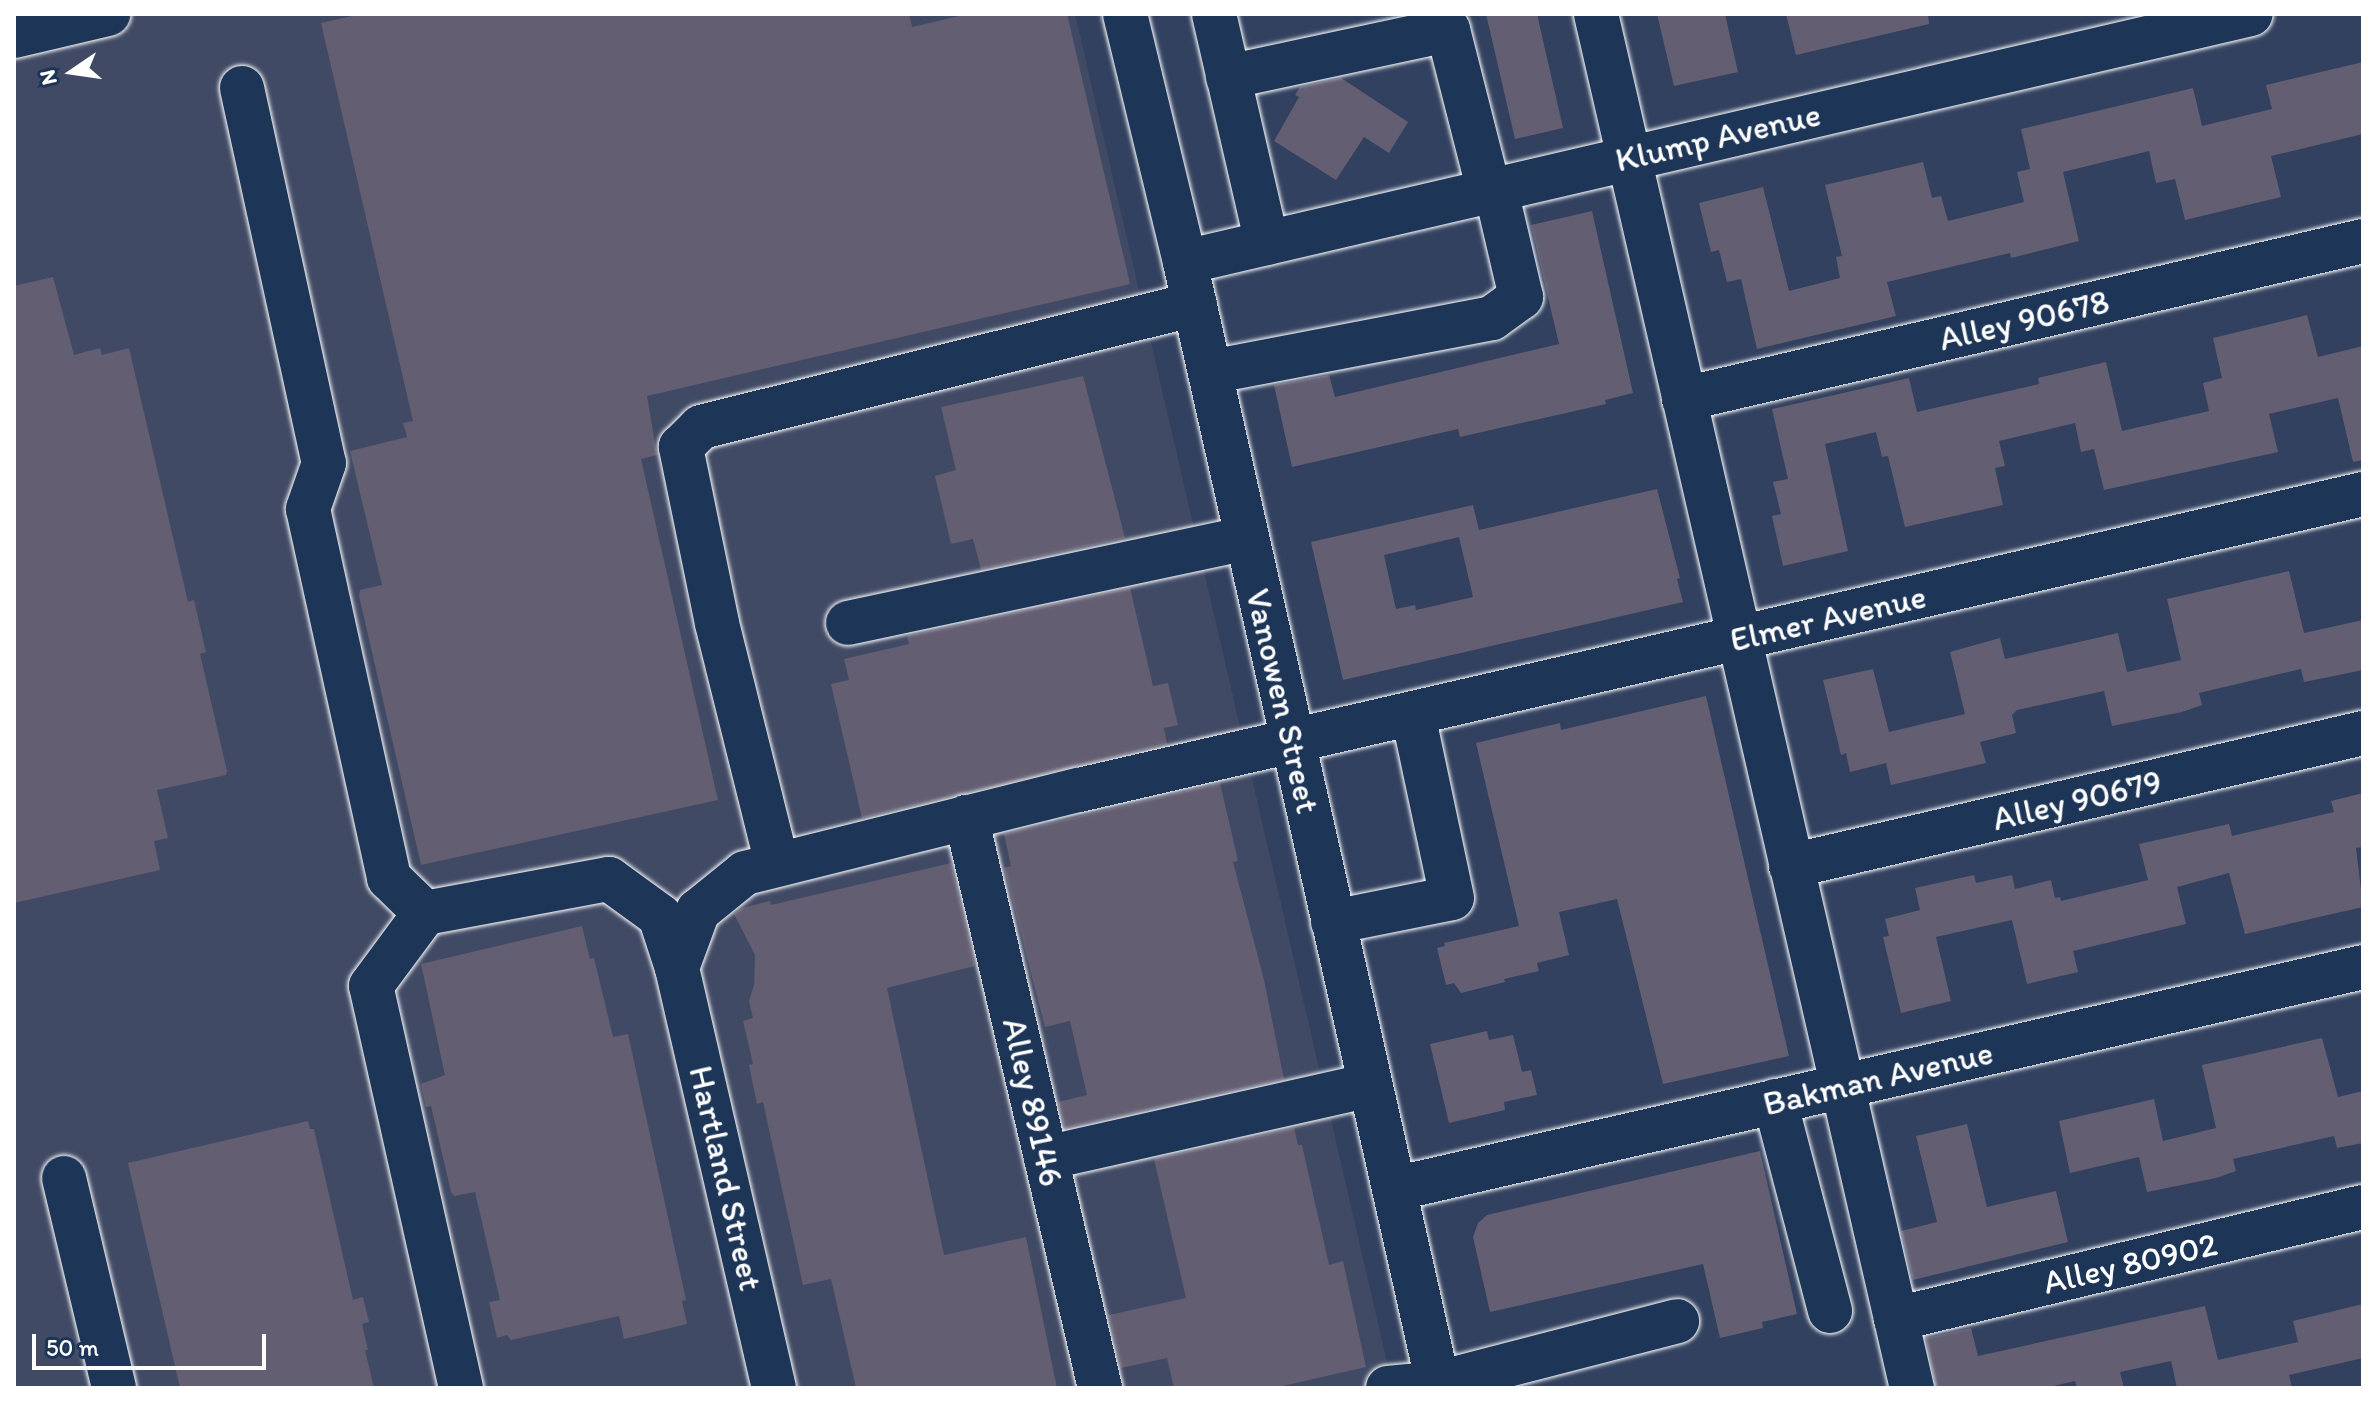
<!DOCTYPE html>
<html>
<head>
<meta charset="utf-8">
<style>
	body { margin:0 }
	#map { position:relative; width:2377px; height:1402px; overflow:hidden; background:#32415f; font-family:Itim,sans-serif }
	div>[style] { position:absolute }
	.built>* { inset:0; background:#414a65 }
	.building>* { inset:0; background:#635e72 }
	.roads { filter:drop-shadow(0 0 2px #fff) drop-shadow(0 0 2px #fff) }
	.minor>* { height:44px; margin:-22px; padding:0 22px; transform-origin:22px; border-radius:22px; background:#1d3557 }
	.major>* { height:44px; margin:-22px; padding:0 22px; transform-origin:22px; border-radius:22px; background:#1d3557 }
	span { translate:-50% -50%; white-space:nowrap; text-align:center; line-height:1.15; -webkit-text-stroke:6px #1d3557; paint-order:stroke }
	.street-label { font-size:34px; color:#fff }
	.frame { position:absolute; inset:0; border:16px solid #fff; pointer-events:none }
	.north { position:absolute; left:32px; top:32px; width:80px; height:80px; -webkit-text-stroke:6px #1d3557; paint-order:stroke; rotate:257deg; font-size:22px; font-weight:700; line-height:32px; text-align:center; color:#fff }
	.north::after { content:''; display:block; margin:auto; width:28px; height:36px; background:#fff; clip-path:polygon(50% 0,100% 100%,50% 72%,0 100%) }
	.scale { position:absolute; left:32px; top:1334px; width:234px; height:36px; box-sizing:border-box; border:4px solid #fff; border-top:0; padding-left:10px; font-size:24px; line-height:28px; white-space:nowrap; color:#fff; -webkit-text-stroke:6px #1d3557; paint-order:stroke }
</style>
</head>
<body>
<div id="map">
	<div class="built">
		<i style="clip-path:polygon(14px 14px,1075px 14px,1393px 1388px,14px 1388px)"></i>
	</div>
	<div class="building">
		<i style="clip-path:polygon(361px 14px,909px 14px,912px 27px,968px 14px,1067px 14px,1130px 284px,647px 396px,657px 455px,641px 459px,718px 800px,421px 865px,359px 596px,360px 590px,382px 585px,350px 451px,407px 437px,403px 423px,413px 421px,321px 23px)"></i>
		<i style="clip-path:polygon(1486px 14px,1537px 14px,1563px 128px,1515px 139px)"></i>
		<i style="clip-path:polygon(1657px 14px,1725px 14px,1738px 72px,1674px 86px)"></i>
		<i style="clip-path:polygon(1786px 14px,1928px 14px,1929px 24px,1796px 55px)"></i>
		<i style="clip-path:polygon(2363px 62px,2363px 134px,2271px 156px,2281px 197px,2185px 220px,2175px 179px,2156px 183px,2149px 151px,2063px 172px,2079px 241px,2011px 258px,2010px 253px,1887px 282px,1896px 316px,1757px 349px,1741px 279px,1727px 282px,1719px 250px,1711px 252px,1699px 203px,1763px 187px,1789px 291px,1840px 278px,1836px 257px,1842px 256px,1825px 185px,1923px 162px,1932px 198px,1941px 196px,1948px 221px,2024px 202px,2017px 172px,2030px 169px,2021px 129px,2193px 88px,2202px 126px,2272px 109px,2266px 85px)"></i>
		<i style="clip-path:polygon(1341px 78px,1408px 122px,1389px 153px,1364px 137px,1336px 180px,1274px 141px,1299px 97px,1295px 95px,1300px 87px)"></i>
		<i style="clip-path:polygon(1592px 211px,1633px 393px,1605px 400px,1606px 404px,1460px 437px,1458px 429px,1292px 467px,1274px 385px,1329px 375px,1335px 397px,1559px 344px,1531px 225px)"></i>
		<i style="clip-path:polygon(53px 277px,74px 355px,100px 348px,102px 355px,129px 348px,188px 602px,194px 600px,206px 652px,200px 654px,227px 771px,226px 775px,157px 790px,168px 838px,154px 841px,160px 870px,14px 903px,14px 286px)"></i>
		<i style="clip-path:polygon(2307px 315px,2318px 357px,2363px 346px,2363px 460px,2353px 462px,2338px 398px,2269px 414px,2278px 452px,2104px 490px,2094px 449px,2081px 452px,2075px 423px,1999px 441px,2005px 466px,1995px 468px,2003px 505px,1905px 527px,1888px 456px,1882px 457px,1876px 432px,1825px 444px,1848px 551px,1783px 566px,1772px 516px,1781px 514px,1773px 482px,1788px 479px,1772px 409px,1909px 378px,1917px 412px,2039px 384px,2038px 378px,2106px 362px,2122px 431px,2209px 411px,2203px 383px,2222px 378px,2213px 338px)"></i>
		<i style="clip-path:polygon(1083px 376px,1125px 538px,981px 569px,973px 539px,951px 544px,935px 476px,956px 470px,941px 407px)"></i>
		<i style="clip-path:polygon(evenodd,1657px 489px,1680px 578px,1677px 579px,1683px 602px,1343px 680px,1311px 542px,1473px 505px,1479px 530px,1657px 489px,1459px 537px,1473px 597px,1416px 610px,1415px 605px,1396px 609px,1384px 555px,1459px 537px)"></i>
		<i style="clip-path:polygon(2289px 571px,2304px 633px,2363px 620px,2363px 670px,2304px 682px,2301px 669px,2199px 693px,2202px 705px,2182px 712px,2112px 726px,2104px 691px,2017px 710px,2012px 715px,2016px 733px,1980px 742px,1986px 763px,1891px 785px,1886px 763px,1850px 772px,1846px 753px,1841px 755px,1823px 680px,1873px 669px,1889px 732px,1965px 714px,1950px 652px,2000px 638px,2005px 659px,2118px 633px,2127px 672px,2181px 660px,2167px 599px)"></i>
		<i style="clip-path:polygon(1130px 588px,1153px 686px,1168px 683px,1178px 725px,1164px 728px,1167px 744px,862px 818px,831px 684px,849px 680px,844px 659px,909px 644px,907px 636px)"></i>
		<i style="clip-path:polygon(1706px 696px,1789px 1056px,1663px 1084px,1617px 899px,1559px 912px,1569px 955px,1537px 963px,1539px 971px,1504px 979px,1505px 982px,1461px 993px,1454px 983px,1446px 985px,1437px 948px,1445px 946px,1444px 943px,1519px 926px,1476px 743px,1560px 723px,1561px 730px)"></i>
		<i style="clip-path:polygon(1220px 783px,1238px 861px,1233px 862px,1264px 980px,1284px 1079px,1065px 1128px,1058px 1102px,1087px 1095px,1070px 1021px,1045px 1027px,1004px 868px,1011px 866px,1004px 834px)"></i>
		<i style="clip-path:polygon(2363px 793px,2363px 847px,2356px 848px,2363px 907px,2245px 934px,2229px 873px,2177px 887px,2186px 924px,2073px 951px,2078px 972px,2027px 984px,2012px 920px,1936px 937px,1951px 1001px,1901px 1013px,1883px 937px,1889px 936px,1885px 919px,1920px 910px,1915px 888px,1974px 875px,1976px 883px,2012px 875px,2015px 889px,2051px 880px,2055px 898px,2060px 897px,2061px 901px,2148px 880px,2139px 844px,2229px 824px,2232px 836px,2334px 812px,2331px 801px)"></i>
		<i style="clip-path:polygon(951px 863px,975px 966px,887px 988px,944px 1255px,1026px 1237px,1057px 1388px,856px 1388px,831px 1279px,803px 1285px,763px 1102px,757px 1104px,749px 1065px,753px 1064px,743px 1021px,753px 1018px,749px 1001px,754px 985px,755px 955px,734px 914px,742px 908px,770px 901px,771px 905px)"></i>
		<i style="clip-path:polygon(582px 926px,590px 959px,594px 958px,613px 1037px,628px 1034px,686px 1300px,682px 1301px,687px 1324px,624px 1339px,619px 1316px,511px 1340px,507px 1335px,497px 1338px,489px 1302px,500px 1300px,475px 1192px,454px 1196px,451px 1192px,431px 1106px,426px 1107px,421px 1084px,445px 1075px,421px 964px)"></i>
		<i style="clip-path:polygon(1487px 1031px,1489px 1040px,1513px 1035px,1522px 1072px,1531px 1070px,1537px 1095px,1504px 1102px,1505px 1110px,1449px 1123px,1430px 1044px)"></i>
		<i style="clip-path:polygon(2322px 1038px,2338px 1097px,2363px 1091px,2363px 1143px,2337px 1148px,2334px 1136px,2294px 1145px,2233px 1159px,2236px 1171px,2216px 1178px,2147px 1192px,2139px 1157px,2070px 1173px,2059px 1121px,2154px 1099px,2163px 1141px,2216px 1128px,2202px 1065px)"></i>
		<i style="clip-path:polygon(308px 1121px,310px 1129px,314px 1129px,353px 1300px,363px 1297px,369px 1322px,362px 1324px,368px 1350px,365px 1350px,374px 1388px,180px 1388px,128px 1163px)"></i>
		<i style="clip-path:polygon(1967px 1124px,1987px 1207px,2056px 1191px,2068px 1242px,1913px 1280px,1901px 1231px,1937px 1222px,1916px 1136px)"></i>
		<i style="clip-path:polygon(1294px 1128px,1298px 1145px,1302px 1145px,1329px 1265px,1343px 1261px,1366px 1367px,1274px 1388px,1174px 1388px,1167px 1358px,1121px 1368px,1109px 1315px,1186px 1298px,1154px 1159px)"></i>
		<i style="clip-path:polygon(1760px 1151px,1797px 1314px,1762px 1322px,1763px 1328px,1720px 1338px,1703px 1264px,1490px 1312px,1473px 1237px,1478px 1223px,1487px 1215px)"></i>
		<i style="clip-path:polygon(2363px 1304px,2363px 1358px,2289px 1375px,2292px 1388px,2177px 1388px,2171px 1361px,2120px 1372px,2124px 1388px,2077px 1388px,2075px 1381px,2045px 1388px,1936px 1388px,1926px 1338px,1971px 1328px,1978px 1356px,2205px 1306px,2218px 1360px,2298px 1342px,2293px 1321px)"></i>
	</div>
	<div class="roads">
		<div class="minor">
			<i style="left:1214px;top:14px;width:235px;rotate:77deg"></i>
			<i style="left:1596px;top:14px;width:1410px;rotate:77.05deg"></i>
			<i style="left:14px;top:36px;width:97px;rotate:-13.2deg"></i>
			<i style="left:1228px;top:77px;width:225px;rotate:-12.1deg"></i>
			<i style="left:1448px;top:30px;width:166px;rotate:75.7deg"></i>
			<i style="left:242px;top:88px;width:384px;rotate:77.7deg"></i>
			<i style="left:324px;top:463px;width:49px;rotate:109.2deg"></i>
			<i style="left:308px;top:509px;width:378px;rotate:77.6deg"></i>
			<i style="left:389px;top:878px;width:50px;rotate:44.2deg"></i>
			<i style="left:1185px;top:262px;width:1094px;rotate:-13.1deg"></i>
			<i style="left:1210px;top:372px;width:287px;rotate:-10.8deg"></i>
			<i style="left:1492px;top:318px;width:36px;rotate:-36deg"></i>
			<i style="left:1521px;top:297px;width:110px;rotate:-103.2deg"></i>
			<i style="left:1684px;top:399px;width:697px;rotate:-13.1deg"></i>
			<i style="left:848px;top:623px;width:408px;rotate:-12deg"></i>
			<i style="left:966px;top:817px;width:587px;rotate:76.79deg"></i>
			<i style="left:777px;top:864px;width:248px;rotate:-104deg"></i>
			<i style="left:717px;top:623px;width:180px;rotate:-101.6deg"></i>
			<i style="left:681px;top:447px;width:28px;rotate:-45deg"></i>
			<i style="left:701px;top:427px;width:509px;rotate:-13.98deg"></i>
			<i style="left:1791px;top:866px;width:587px;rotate:-13.09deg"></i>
			<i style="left:1333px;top:922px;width:121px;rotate:-11.4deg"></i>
			<i style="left:1452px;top:898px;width:188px;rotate:-102deg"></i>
			<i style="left:677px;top:968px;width:61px;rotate:-69.8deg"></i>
			<i style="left:698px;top:911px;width:60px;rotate:-39deg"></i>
			<i style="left:745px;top:873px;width:344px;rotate:-14deg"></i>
			<i style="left:1079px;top:790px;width:1318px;rotate:-12.98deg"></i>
			<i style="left:1775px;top:1101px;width:217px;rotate:75.3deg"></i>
			<i style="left:1046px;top:1158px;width:332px;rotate:-12.7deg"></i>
			<i style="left:64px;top:1178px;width:216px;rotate:76.6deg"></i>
			<i style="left:1394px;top:1189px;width:994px;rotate:-12.9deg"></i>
			<i style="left:1896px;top:1319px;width:480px;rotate:-13.5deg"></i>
			<i style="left:461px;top:1388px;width:412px;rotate:-102.6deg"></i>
			<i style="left:371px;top:986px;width:91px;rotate:-53.5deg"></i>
			<i style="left:425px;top:913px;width:187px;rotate:-10.5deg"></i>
			<i style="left:609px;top:879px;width:63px;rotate:36deg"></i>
			<i style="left:660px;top:916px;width:55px;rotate:71.9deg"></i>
			<i style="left:677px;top:968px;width:431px;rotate:77deg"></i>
			<i style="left:1388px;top:1388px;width:50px;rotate:-5.7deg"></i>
			<i style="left:1438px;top:1383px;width:247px;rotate:-14.5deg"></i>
		</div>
		<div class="major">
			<i style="left:1125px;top:14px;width:255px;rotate:76.4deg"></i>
			<i style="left:1185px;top:262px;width:1154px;rotate:77.29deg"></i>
		</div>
	</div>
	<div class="street-label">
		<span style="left:1718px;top:137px;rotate:-13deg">Klump Avenue</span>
		<span style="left:2024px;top:320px;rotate:-13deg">Alley 90678</span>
		<span style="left:1828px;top:618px;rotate:-13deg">Elmer Avenue</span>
		<span style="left:1283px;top:701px;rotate:77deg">Vanowen Street</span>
		<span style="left:2077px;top:800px;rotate:-13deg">Alley 90679</span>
		<span style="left:1878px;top:1078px;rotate:-13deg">Bakman Avenue</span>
		<span style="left:1033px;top:1102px;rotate:77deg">Alley 89146</span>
		<span style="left:726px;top:1178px;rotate:77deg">Hartland Street</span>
		<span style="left:2130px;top:1263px;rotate:-13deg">Alley 80902</span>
	</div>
	<div class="frame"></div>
	<div class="north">N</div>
	<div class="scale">50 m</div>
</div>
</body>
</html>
